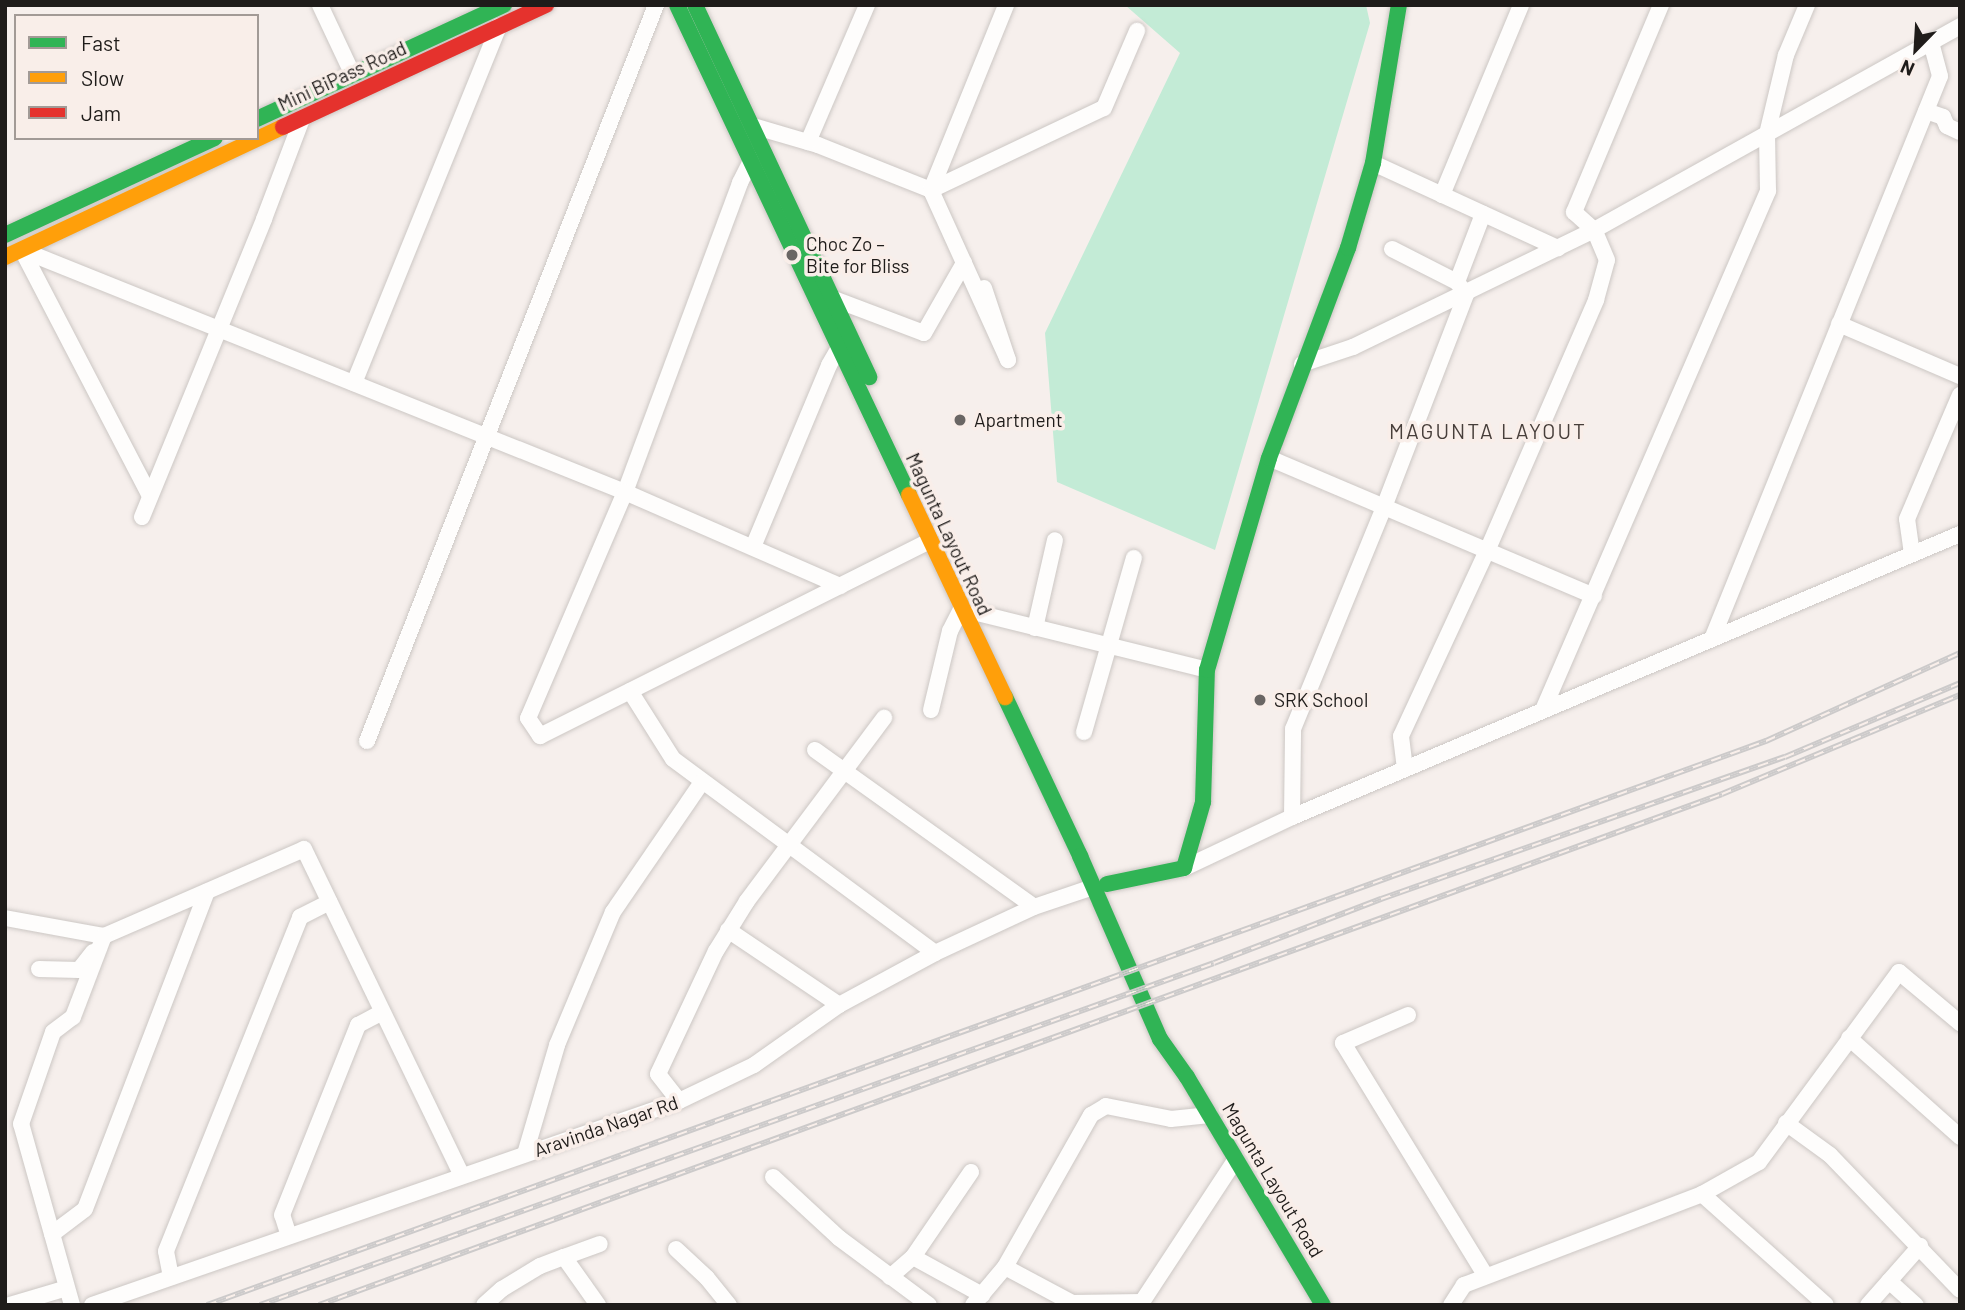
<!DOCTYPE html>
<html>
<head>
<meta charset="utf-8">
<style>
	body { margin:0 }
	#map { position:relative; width:1965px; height:1310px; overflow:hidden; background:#f6efec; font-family:Barlow,sans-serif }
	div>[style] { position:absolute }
	.green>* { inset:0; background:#c3ebd6 }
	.roads { filter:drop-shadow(0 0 2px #ccc7c4) drop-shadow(0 0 2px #ccc7c4) }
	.street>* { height:16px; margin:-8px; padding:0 8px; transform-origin:8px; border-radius:8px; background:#fefdfc }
	.fast>* { height:16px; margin:-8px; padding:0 8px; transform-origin:8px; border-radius:8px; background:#30b455 }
	.slow>* { height:16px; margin:-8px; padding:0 8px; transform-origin:8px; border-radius:8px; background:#ff9f0a }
	.jam>* { height:16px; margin:-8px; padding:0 8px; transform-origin:8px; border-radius:8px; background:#e5322d }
	.rail>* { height:6px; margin-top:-3px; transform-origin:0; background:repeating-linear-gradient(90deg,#f9eee9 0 10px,#cccaca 0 20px); box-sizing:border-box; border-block:2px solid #cccaca }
	.dots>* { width:19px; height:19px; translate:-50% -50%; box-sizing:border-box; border:4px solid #f9eee9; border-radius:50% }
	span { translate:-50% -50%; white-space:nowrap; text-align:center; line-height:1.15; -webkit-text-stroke:7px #f9eee9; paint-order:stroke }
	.street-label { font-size:19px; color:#1f1c1a }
	.poi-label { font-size:19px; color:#1f1c1a }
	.left { translate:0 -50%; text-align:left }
	.neighbourhood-label { font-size:21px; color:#473e3a; letter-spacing:2px }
	.frame { position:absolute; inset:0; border:7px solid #1f1c1a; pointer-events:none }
	.legend { position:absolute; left:14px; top:14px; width:245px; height:126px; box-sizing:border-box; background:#f9eee9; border:2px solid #a29a96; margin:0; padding:9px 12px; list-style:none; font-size:21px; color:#1f1c1a }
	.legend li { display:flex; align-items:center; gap:14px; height:35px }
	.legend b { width:35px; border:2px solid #a29a96 }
	.north { position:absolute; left:1881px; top:14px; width:70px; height:70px; -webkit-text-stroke:5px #f9eee9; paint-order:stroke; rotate:204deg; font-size:19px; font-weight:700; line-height:28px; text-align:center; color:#1f1c1a }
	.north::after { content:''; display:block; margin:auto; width:24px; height:32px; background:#1f1c1a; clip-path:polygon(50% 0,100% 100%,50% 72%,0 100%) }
</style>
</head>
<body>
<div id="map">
	<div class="green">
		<i style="clip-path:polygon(1125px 5px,1366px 5px,1370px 23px,1215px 550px,1057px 482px,1045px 333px,1180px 53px)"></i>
	</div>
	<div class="roads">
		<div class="street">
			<i style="left:320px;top:5px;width:77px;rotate:64.8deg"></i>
			<i style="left:1926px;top:111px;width:18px;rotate:19deg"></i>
			<i style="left:1943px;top:117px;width:10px;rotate:66deg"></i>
			<i style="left:1947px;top:126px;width:14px;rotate:25deg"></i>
			<i style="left:753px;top:126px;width:68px;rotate:16.3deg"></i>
			<i style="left:818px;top:145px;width:122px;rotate:21.7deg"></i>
			<i style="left:931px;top:190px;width:191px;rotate:-25.4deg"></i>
			<i style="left:1104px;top:108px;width:84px;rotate:-66.8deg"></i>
			<i style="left:808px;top:142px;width:149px;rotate:-66.7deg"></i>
			<i style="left:752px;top:159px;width:27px;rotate:117deg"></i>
			<i style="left:740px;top:183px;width:330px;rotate:110.4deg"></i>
			<i style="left:625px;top:492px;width:246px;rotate:113.2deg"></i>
			<i style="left:528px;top:718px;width:22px;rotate:56deg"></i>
			<i style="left:540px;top:736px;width:435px;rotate:-26.6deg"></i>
			<i style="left:1373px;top:163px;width:204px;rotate:24.7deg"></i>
			<i style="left:1442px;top:195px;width:206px;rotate:-67.4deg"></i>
			<i style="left:1392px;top:249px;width:73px;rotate:26.9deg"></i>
			<i style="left:1457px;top:282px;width:73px;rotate:-69.1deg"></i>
			<i style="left:984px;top:288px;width:76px;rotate:71.6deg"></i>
			<i style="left:1008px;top:360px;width:187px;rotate:-114.4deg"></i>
			<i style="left:931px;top:190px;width:200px;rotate:-67.9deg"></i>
			<i style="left:834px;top:299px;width:96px;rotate:20.7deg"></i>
			<i style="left:924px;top:333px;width:81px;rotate:-60.3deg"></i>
			<i style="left:1839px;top:324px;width:132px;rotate:23.3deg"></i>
			<i style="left:1302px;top:364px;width:54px;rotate:-18.4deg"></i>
			<i style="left:1353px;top:347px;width:268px;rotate:-25.9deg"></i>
			<i style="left:1594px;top:230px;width:419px;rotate:-29.1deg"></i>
			<i style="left:354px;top:383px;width:385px;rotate:-67.9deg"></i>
			<i style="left:1269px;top:458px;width:353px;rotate:23deg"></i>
			<i style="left:150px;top:496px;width:277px;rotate:-117.5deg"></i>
			<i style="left:22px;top:250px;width:650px;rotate:21.87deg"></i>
			<i style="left:625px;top:492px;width:235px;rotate:23.6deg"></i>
			<i style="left:142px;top:517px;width:322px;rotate:-67.7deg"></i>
			<i style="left:264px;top:219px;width:107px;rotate:-69.2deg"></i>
			<i style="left:753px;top:547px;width:197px;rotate:-67.3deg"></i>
			<i style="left:829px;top:365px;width:20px;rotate:-60deg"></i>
			<i style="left:1912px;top:554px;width:35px;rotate:-98deg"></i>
			<i style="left:1907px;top:519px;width:135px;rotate:-66.9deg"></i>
			<i style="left:977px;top:613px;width:237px;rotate:13.9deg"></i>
			<i style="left:1035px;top:628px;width:90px;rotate:-77.2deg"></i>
			<i style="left:1712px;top:639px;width:607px;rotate:-67.95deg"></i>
			<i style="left:1940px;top:76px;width:34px;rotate:-105deg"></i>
			<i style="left:630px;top:691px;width:80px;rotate:57.7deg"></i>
			<i style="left:673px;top:759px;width:326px;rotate:36.5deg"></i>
			<i style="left:931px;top:710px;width:81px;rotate:-76.5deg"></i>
			<i style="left:950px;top:631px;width:25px;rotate:-63deg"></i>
			<i style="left:1543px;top:710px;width:566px;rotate:-66.56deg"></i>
			<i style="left:1768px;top:191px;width:57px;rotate:-91deg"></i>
			<i style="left:1767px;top:134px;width:81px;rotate:-76.5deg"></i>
			<i style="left:1786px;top:55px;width:54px;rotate:-67.2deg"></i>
			<i style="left:1084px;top:732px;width:181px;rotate:-74deg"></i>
			<i style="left:367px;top:741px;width:791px;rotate:-68.56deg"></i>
			<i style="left:815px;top:750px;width:269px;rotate:35.6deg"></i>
			<i style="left:1405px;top:769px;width:33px;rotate:-97deg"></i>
			<i style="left:1401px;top:736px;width:204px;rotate:-65.1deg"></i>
			<i style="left:1487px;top:551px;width:274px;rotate:-66.5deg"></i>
			<i style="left:1596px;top:300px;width:41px;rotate:-74.6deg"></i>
			<i style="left:1607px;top:260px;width:33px;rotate:-113deg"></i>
			<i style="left:1594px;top:230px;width:27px;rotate:-138deg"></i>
			<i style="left:1574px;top:212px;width:225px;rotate:-67.2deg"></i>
			<i style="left:1292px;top:817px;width:88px;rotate:-89.3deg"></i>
			<i style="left:1293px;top:729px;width:240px;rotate:-67.7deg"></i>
			<i style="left:1384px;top:507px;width:228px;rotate:-68.9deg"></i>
			<i style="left:1466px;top:294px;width:15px;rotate:-127deg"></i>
			<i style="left:1184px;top:868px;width:119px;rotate:-25.3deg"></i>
			<i style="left:1292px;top:817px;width:725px;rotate:-22.96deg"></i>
			<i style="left:5px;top:918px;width:101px;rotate:10.3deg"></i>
			<i style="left:104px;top:936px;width:218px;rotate:-23.5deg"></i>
			<i style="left:304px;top:849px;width:363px;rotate:64.2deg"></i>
			<i style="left:728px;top:930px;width:134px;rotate:34deg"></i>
			<i style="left:39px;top:969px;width:40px;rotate:1.4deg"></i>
			<i style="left:79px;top:970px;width:23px;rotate:-52deg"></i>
			<i style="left:1408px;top:1015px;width:71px;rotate:156.7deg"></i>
			<i style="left:1343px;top:1043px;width:273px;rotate:58.5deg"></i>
			<i style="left:1849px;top:1038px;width:149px;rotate:41.7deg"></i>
			<i style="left:679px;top:1101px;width:34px;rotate:-128deg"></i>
			<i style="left:658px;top:1074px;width:136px;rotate:-64.8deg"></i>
			<i style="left:716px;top:951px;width:59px;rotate:-58.2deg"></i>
			<i style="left:747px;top:901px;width:229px;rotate:-53.2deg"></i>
			<i style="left:1786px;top:1123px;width:54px;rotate:36deg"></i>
			<i style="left:1830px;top:1155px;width:187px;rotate:46.1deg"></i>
			<i style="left:525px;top:1154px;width:114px;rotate:-73.6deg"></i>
			<i style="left:557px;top:1045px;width:144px;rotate:-67.2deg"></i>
			<i style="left:613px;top:912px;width:158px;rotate:-55.6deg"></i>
			<i style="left:773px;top:1177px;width:90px;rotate:42.7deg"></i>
			<i style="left:839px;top:1238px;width:112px;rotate:36.7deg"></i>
			<i style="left:1702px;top:1194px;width:166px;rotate:41.8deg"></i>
			<i style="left:52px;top:1234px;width:41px;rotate:-37.1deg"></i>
			<i style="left:85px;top:1209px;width:340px;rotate:-69deg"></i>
			<i style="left:289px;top:1236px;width:22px;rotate:-108deg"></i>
			<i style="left:282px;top:1215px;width:205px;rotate:-68.2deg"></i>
			<i style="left:358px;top:1025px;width:27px;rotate:-28deg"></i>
			<i style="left:676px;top:1249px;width:42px;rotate:43.1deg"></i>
			<i style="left:707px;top:1278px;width:35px;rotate:51deg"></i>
			<i style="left:564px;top:1257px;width:38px;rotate:-20deg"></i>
			<i style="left:913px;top:1257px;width:79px;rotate:28.8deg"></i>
			<i style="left:1005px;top:1267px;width:76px;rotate:28.2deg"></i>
			<i style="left:1072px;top:1303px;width:70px;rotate:-0.8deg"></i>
			<i style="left:1142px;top:1302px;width:171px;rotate:-56.7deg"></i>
			<i style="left:171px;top:1277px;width:26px;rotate:-101deg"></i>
			<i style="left:166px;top:1251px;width:360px;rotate:-68.1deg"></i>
			<i style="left:300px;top:917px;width:33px;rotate:-27deg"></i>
			<i style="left:890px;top:1277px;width:30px;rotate:-41deg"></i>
			<i style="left:913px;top:1257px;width:103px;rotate:-55.7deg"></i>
			<i style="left:1889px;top:1281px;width:36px;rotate:42deg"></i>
			<i style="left:10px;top:1305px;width:59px;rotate:-16.6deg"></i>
			<i style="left:72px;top:1305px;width:188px;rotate:-105.7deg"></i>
			<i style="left:21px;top:1124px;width:97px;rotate:-70.8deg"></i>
			<i style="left:53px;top:1032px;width:25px;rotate:-37deg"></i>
			<i style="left:73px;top:1017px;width:87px;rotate:-69.1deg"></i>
			<i style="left:92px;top:1305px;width:621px;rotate:-19.16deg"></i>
			<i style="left:679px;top:1101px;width:83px;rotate:-25.6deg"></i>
			<i style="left:754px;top:1065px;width:104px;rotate:-35.2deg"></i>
			<i style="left:839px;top:1005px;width:109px;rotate:-28.4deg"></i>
			<i style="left:935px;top:953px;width:109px;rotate:-24.9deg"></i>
			<i style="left:1034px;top:907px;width:62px;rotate:-18.7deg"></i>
			<i style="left:484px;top:1305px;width:24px;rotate:-42deg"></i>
			<i style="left:502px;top:1289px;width:44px;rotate:-31.2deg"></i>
			<i style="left:540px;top:1266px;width:26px;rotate:-21deg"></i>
			<i style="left:564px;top:1257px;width:59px;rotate:54.7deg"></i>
			<i style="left:973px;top:1305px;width:50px;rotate:-49.9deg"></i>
			<i style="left:1005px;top:1267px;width:175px;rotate:-60.5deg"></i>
			<i style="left:1091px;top:1115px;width:17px;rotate:-31deg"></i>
			<i style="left:1106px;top:1106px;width:66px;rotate:11.3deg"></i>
			<i style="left:1171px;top:1119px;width:39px;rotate:-6deg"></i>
			<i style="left:1451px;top:1305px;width:24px;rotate:-57deg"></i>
			<i style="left:1464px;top:1285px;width:255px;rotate:-20.9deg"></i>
			<i style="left:1702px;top:1194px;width:65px;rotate:-29.3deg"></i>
			<i style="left:1759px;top:1162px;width:236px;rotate:-53.6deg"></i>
			<i style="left:1899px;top:972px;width:80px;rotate:39.9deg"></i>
			<i style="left:1868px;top:1305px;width:79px;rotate:-48.6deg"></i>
		</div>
		<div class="fast">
			<i style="left:677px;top:5px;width:542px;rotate:64.66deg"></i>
			<i style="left:695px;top:5px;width:411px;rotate:64.9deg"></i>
			<i style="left:257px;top:119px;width:272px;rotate:-24.8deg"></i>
			<i style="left:5px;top:235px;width:231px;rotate:-24.8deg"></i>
			<i style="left:1005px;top:697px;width:176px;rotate:64.7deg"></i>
			<i style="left:1080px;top:856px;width:200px;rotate:66.4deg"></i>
			<i style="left:1160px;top:1039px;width:47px;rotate:54.6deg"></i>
			<i style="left:1187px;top:1077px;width:265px;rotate:59.2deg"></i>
			<i style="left:1107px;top:884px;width:79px;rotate:-11.7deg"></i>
			<i style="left:1184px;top:868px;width:69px;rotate:-73.9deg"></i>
			<i style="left:1203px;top:802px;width:132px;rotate:-88.3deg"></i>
			<i style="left:1207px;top:670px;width:221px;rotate:-73.7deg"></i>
			<i style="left:1269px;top:458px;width:224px;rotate:-69.4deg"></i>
			<i style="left:1348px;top:248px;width:89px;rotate:-73.6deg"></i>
			<i style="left:1373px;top:163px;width:160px;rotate:-80.7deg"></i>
		</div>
		<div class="slow">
			<i style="left:5px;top:257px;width:307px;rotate:-25.1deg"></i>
			<i style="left:909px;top:495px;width:224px;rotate:64.6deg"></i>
		</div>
		<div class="jam">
			<i style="left:283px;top:127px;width:290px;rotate:-24.9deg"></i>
		</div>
	</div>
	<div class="rail">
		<i style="left:207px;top:1305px;width:1658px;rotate:-19.89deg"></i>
		<i style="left:1766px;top:741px;width:213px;rotate:-24.4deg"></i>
		<i style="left:260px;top:1305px;width:1013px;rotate:-19.72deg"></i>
		<i style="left:1214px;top:963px;width:179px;rotate:-21deg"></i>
		<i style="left:1381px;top:899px;width:428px;rotate:-19.4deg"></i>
		<i style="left:1785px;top:757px;width:190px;rotate:-22.9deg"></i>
		<i style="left:319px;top:1305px;width:1493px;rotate:-20.01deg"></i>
		<i style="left:1722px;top:794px;width:258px;rotate:-22.6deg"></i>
	</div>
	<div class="dots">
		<i style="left:792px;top:255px;background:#6a6664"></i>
		<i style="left:960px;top:420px;background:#6a6664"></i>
		<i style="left:1260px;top:700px;background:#6a6664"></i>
	</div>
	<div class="street-label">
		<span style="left:342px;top:76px;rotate:-25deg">Mini BiPass Road</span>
		<span style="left:949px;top:534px;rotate:65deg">Magunta Layout Road</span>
		<span style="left:606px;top:1126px;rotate:-19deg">Aravinda Nagar Rd</span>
		<span style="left:1273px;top:1180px;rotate:59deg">Magunta Layout Road</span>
	</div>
	<div class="poi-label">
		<span class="left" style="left:806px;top:255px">Choc Zo –<br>Bite for Bliss</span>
		<span class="left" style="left:974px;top:420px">Apartment</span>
		<span class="left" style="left:1274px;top:700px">SRK School</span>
	</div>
	<div class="neighbourhood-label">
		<span style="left:1488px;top:431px">MAGUNTA LAYOUT</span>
	</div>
	<div class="frame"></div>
	<ul class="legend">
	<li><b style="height:9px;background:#30b455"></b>Fast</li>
	<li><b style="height:9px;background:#ff9f0a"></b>Slow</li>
	<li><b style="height:9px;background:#e5322d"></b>Jam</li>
	</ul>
	<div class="north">N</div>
</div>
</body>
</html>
